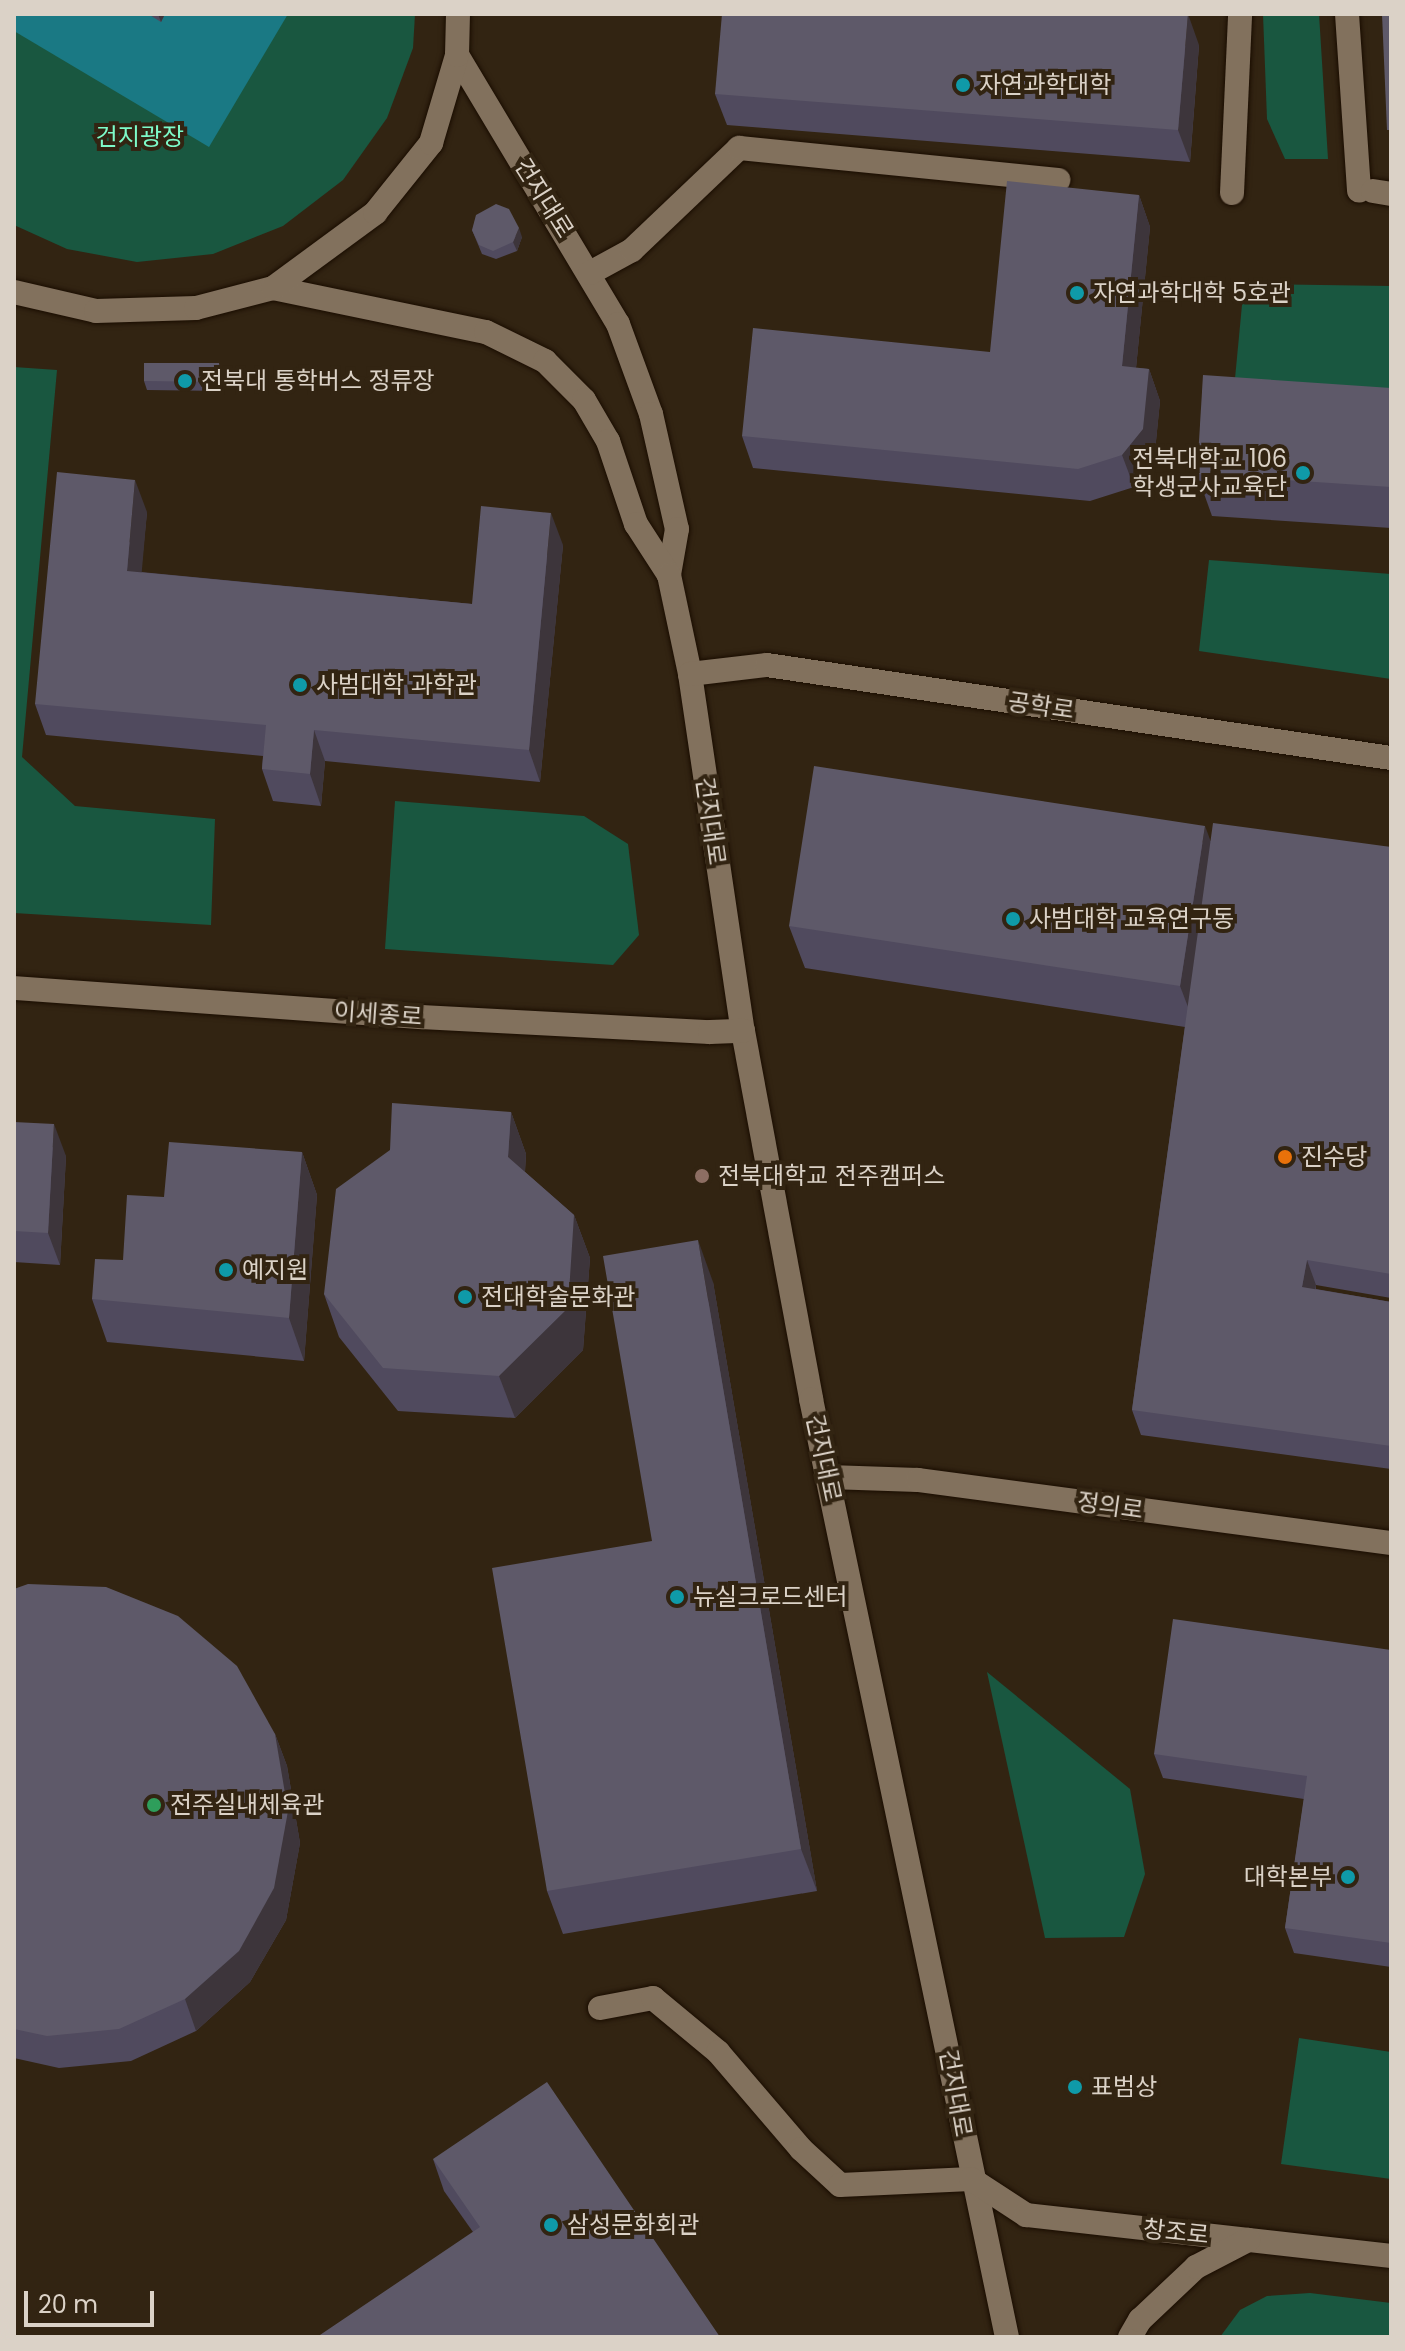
<!DOCTYPE html>
<html>
<head>
<meta charset="utf-8">
<style>
	body { margin:0 }
	#map { position:relative; width:1405px; height:2351px; overflow:hidden; background:#322412; font-family:Poppins,"Noto Sans KR",sans-serif }
	div>[style] { position:absolute }
	.green>* { inset:0; background:#195740 }
	.water>* { inset:0; background:#1a7984 }
	.roads { filter:drop-shadow(0 0 2px #1a0d00) drop-shadow(0 0 2px #1a0d00) }
	.service>* { height:24px; margin:-12px; padding:0 12px; transform-origin:12px; border-radius:12px; background:#82715d }
	.wall>* { inset:0; background:#504a5e }
	.shaded-wall>* { inset:0; background:#3d353b }
	.building>* { inset:0; background:#5e5969 }
	.dots>* { width:22px; height:22px; translate:-50% -50%; box-sizing:border-box; border:4px solid #322412; border-radius:50% }
	span { translate:-50% -50%; white-space:nowrap; text-align:center; line-height:1.15; -webkit-text-stroke:8px #322412; paint-order:stroke }
	.poi-label { font-size:24px; color:#dbd2c7 }
	.left { translate:0 -50%; text-align:left }
	.right { translate:-100% -50%; text-align:right }
	.park-label { font-size:24px; color:#7dfbc9 }
	.street-label { font-size:24px; color:#dbd2c7 }
	.frame { position:absolute; inset:0; border:16px solid #dbd2c7; pointer-events:none }
	.scale { position:absolute; left:24px; top:2291px; width:130px; height:36px; box-sizing:border-box; border:4px solid #dbd2c7; border-top:0; padding-left:10px; font-size:24px; line-height:28px; white-space:nowrap; color:#dbd2c7; -webkit-text-stroke:6px #322412; paint-order:stroke }
</style>
</head>
<body>
<div id="map">
	<div class="green">
		<i style="clip-path:polygon(14px 14px,415px 14px,413px 48px,387px 118px,343px 180px,283px 226px,213px 254px,137px 262px,67px 249px,14px 225px)"></i>
		<i style="clip-path:polygon(1263px 14px,1319px 14px,1328px 159px,1285px 159px,1267px 119px)"></i>
		<i style="clip-path:polygon(1244px 284px,1391px 286px,1391px 398px,1234px 389px)"></i>
		<i style="clip-path:polygon(14px 367px,57px 370px,22px 757px,75px 806px,215px 819px,211px 925px,14px 913px)"></i>
		<i style="clip-path:polygon(1209px 560px,1391px 574px,1391px 679px,1199px 651px)"></i>
		<i style="clip-path:polygon(395px 801px,584px 816px,628px 844px,639px 935px,613px 965px,385px 949px)"></i>
		<i style="clip-path:polygon(987px 1672px,1130px 1789px,1145px 1874px,1124px 1937px,1045px 1938px)"></i>
		<i style="clip-path:polygon(1299px 2038px,1391px 2052px,1391px 2179px,1281px 2164px)"></i>
		<i style="clip-path:polygon(1310px 2293px,1391px 2303px,1391px 2337px,1220px 2337px,1240px 2310px,1267px 2296px)"></i>
	</div>
	<div class="water">
		<i style="clip-path:polygon(14px 14px,288px 14px,209px 147px,14px 31px)"></i>
	</div>
	<div class="roads">
		<div class="service">
			<i style="left:1347px;top:14px;width:177px;rotate:86.1deg"></i>
			<i style="left:457px;top:55px;width:313px;rotate:59.1deg"></i>
			<i style="left:618px;top:324px;width:96px;rotate:69.9deg"></i>
			<i style="left:651px;top:414px;width:118px;rotate:77.3deg"></i>
			<i style="left:677px;top:529px;width:47px;rotate:99.9deg"></i>
			<i style="left:1373px;top:191px;width:18px;rotate:9deg"></i>
			<i style="left:1232px;top:193px;width:179px;rotate:-87.4deg"></i>
			<i style="left:590px;top:273px;width:48px;rotate:-28.7deg"></i>
			<i style="left:632px;top:250px;width:148px;rotate:-43.6deg"></i>
			<i style="left:739px;top:148px;width:321px;rotate:5.7deg"></i>
			<i style="left:273px;top:288px;width:217px;rotate:11.7deg"></i>
			<i style="left:486px;top:332px;width:66px;rotate:26.2deg"></i>
			<i style="left:545px;top:361px;width:55px;rotate:45deg"></i>
			<i style="left:584px;top:400px;width:48px;rotate:59.7deg"></i>
			<i style="left:608px;top:441px;width:88px;rotate:71.4deg"></i>
			<i style="left:636px;top:524px;width:61px;rotate:57.1deg"></i>
			<i style="left:669px;top:575px;width:101px;rotate:78deg"></i>
			<i style="left:690px;top:674px;width:361px;rotate:81.6deg"></i>
			<i style="left:743px;top:1031px;width:374px;rotate:79.5deg"></i>
			<i style="left:811px;top:1399px;width:958px;rotate:78.2deg"></i>
			<i style="left:14px;top:292px;width:84px;rotate:13deg"></i>
			<i style="left:96px;top:311px;width:100px;rotate:-1.7deg"></i>
			<i style="left:196px;top:308px;width:80px;rotate:-14.6deg"></i>
			<i style="left:273px;top:288px;width:127px;rotate:-36.3deg"></i>
			<i style="left:375px;top:213px;width:90px;rotate:-51.3deg"></i>
			<i style="left:431px;top:143px;width:92px;rotate:-73.5deg"></i>
			<i style="left:457px;top:55px;width:41px;rotate:-88.6deg"></i>
			<i style="left:690px;top:674px;width:78px;rotate:-6.7deg"></i>
			<i style="left:767px;top:665px;width:631px;rotate:8.48deg"></i>
			<i style="left:14px;top:988px;width:408px;rotate:4.1deg"></i>
			<i style="left:421px;top:1017px;width:289px;rotate:3deg"></i>
			<i style="left:710px;top:1032px;width:33px;rotate:-2deg"></i>
			<i style="left:829px;top:1477px;width:89px;rotate:1.9deg"></i>
			<i style="left:918px;top:1480px;width:477px;rotate:7.6deg"></i>
			<i style="left:600px;top:2008px;width:54px;rotate:-10.7deg"></i>
			<i style="left:653px;top:1998px;width:85px;rotate:39.7deg"></i>
			<i style="left:718px;top:2052px;width:128px;rotate:49.4deg"></i>
			<i style="left:801px;top:2149px;width:53px;rotate:42.7deg"></i>
			<i style="left:840px;top:2185px;width:131px;rotate:-2.6deg"></i>
			<i style="left:971px;top:2179px;width:66px;rotate:33.2deg"></i>
			<i style="left:1026px;top:2215px;width:367px;rotate:6.4deg"></i>
			<i style="left:1130px;top:2337px;width:20px;rotate:-60deg"></i>
			<i style="left:1140px;top:2320px;width:77px;rotate:-43.4deg"></i>
			<i style="left:1196px;top:2267px;width:59px;rotate:-27.4deg"></i>
		</div>
	</div>
	<div class="wall">
		<i style="clip-path:polygon(148px 14px,165px 14px,161px 22px)"></i>
		<i style="clip-path:polygon(1199px 45px,1190px 162px,727px 125px,715px 94px)"></i>
		<i style="clip-path:polygon(1139px 195px,1150px 227px,1136px 368px,1149px 369px,1160px 401px,1154px 461px,1134px 487px,1090px 501px,753px 468px,742px 436px,990px 352px)"></i>
		<i style="clip-path:polygon(472px 230px,522px 237px,517px 251px,496px 259px,482px 254px)"></i>
		<i style="clip-path:polygon(222px 372px,222px 391px,147px 390px,144px 381px)"></i>
		<i style="clip-path:polygon(1391px 388px,1391px 528px,1212px 516px,1197px 474px)"></i>
		<i style="clip-path:polygon(147px 512px,141px 572px,472px 604px,563px 545px,540px 782px,325px 761px,321px 806px,273px 801px,262px 769px,263px 756px,46px 735px,35px 704px)"></i>
		<i style="clip-path:polygon(1210px 841px,1391px 847px,1391px 1298px,1316px 1285px,1316px 1289px,1391px 1302px,1391px 1469px,1141px 1435px,1132px 1410px,1185px 1027px,805px 968px,789px 926px)"></i>
		<i style="clip-path:polygon(511px 1112px,526px 1154px,525px 1172px,574px 1215px,590px 1258px,583px 1350px,515px 1418px,398px 1411px,339px 1337px,324px 1294px)"></i>
		<i style="clip-path:polygon(14px 1122px,66px 1156px,60px 1265px,14px 1262px)"></i>
		<i style="clip-path:polygon(302px 1152px,317px 1195px,304px 1361px,107px 1342px,92px 1299px,123px 1260px,164px 1197px)"></i>
		<i style="clip-path:polygon(713px 1282px,817px 1891px,563px 1934px,547px 1891px,652px 1541px)"></i>
		<i style="clip-path:polygon(14px 1589px,275px 1734px,287px 1766px,300px 1843px,286px 1920px,250px 1982px,196px 2031px,131px 2061px,59px 2068px,14px 2058px)"></i>
		<i style="clip-path:polygon(1391px 1650px,1391px 1967px,1294px 1953px,1285px 1928px,1304px 1799px,1163px 1778px,1154px 1754px)"></i>
		<i style="clip-path:polygon(433px 2159px,720px 2337px,473px 2232px,444px 2191px)"></i>
	</div>
	<div class="shaded-wall">
		<i style="clip-path:polygon(158px 14px,165px 14px,161px 22px)"></i>
		<i style="clip-path:polygon(1188px 14px,1199px 45px,1190px 162px,1178px 130px)"></i>
		<i style="clip-path:polygon(1139px 195px,1150px 227px,1133px 398px,1122px 366px)"></i>
		<i style="clip-path:polygon(519px 228px,522px 237px,517px 251px,513px 242px)"></i>
		<i style="clip-path:polygon(219px 363px,222px 372px,222px 391px,219px 382px)"></i>
		<i style="clip-path:polygon(1149px 369px,1160px 401px,1154px 461px,1134px 487px,1122px 455px)"></i>
		<i style="clip-path:polygon(135px 480px,147px 512px,139px 603px,127px 571px)"></i>
		<i style="clip-path:polygon(551px 513px,563px 545px,540px 782px,529px 750px)"></i>
		<i style="clip-path:polygon(314px 730px,325px 761px,321px 806px,310px 774px)"></i>
		<i style="clip-path:polygon(1205px 826px,1221px 869px,1196px 1028px,1180px 986px)"></i>
		<i style="clip-path:polygon(511px 1112px,526px 1154px,523px 1200px,508px 1157px)"></i>
		<i style="clip-path:polygon(54px 1124px,66px 1156px,60px 1265px,48px 1233px)"></i>
		<i style="clip-path:polygon(302px 1152px,317px 1195px,304px 1361px,289px 1318px)"></i>
		<i style="clip-path:polygon(574px 1215px,590px 1258px,583px 1350px,515px 1418px,499px 1376px)"></i>
		<i style="clip-path:polygon(698px 1240px,713px 1282px,817px 1891px,801px 1849px)"></i>
		<i style="clip-path:polygon(1307px 1260px,1316px 1285px,1312px 1312px,1302px 1287px)"></i>
		<i style="clip-path:polygon(275px 1734px,287px 1766px,300px 1843px,286px 1920px,250px 1982px,196px 2031px,185px 1999px)"></i>
	</div>
	<div class="building">
		<i style="clip-path:polygon(722px 14px,1188px 14px,1178px 130px,715px 94px)"></i>
		<i style="clip-path:polygon(1382px 14px,1391px 14px,1391px 130px,1387px 130px)"></i>
		<i style="clip-path:polygon(1007px 181px,1139px 195px,1122px 366px,1149px 369px,1143px 429px,1122px 455px,1078px 469px,742px 436px,753px 328px,990px 352px)"></i>
		<i style="clip-path:polygon(496px 204px,509px 209px,519px 228px,513px 242px,493px 251px,479px 245px,472px 230px,476px 215px)"></i>
		<i style="clip-path:polygon(144px 363px,219px 363px,219px 382px,144px 381px)"></i>
		<i style="clip-path:polygon(1203px 375px,1391px 388px,1391px 487px,1197px 474px)"></i>
		<i style="clip-path:polygon(57px 472px,135px 480px,127px 571px,472px 604px,481px 506px,551px 513px,529px 750px,314px 730px,310px 774px,262px 769px,266px 725px,35px 704px)"></i>
		<i style="clip-path:polygon(814px 766px,1205px 826px,1180px 986px,789px 926px)"></i>
		<i style="clip-path:polygon(1213px 823px,1391px 847px,1391px 1274px,1307px 1260px,1302px 1287px,1391px 1302px,1391px 1446px,1132px 1410px)"></i>
		<i style="clip-path:polygon(392px 1103px,511px 1112px,508px 1157px,574px 1215px,568px 1308px,499px 1376px,383px 1368px,324px 1294px,336px 1189px,390px 1150px)"></i>
		<i style="clip-path:polygon(14px 1122px,54px 1124px,48px 1233px,14px 1231px)"></i>
		<i style="clip-path:polygon(169px 1142px,302px 1152px,289px 1318px,92px 1299px,95px 1259px,123px 1260px,127px 1195px,164px 1197px)"></i>
		<i style="clip-path:polygon(698px 1240px,801px 1849px,547px 1891px,492px 1568px,652px 1541px,603px 1256px)"></i>
		<i style="clip-path:polygon(28px 1584px,106px 1587px,178px 1616px,237px 1666px,275px 1734px,288px 1811px,274px 1888px,239px 1951px,185px 1999px,119px 2029px,47px 2036px,14px 2029px,14px 1589px)"></i>
		<i style="clip-path:polygon(1173px 1619px,1391px 1650px,1391px 1943px,1285px 1928px,1307px 1776px,1154px 1754px)"></i>
		<i style="clip-path:polygon(547px 2082px,720px 2337px,317px 2337px,480px 2227px,433px 2159px)"></i>
	</div>
	<div class="dots">
		<i style="left:963px;top:85px;background:#0f9aa8"></i>
		<i style="left:1077px;top:293px;background:#0f9aa8"></i>
		<i style="left:185px;top:381px;background:#0f9aa8"></i>
		<i style="left:1303px;top:473px;background:#0f9aa8"></i>
		<i style="left:300px;top:685px;background:#0f9aa8"></i>
		<i style="left:1013px;top:919px;background:#0f9aa8"></i>
		<i style="left:1285px;top:1157px;background:#e8710a"></i>
		<i style="left:702px;top:1176px;background:#8d6e63"></i>
		<i style="left:226px;top:1270px;background:#0f9aa8"></i>
		<i style="left:465px;top:1297px;background:#0f9aa8"></i>
		<i style="left:677px;top:1597px;background:#0f9aa8"></i>
		<i style="left:154px;top:1805px;background:#2e9e5b"></i>
		<i style="left:1348px;top:1877px;background:#0f9aa8"></i>
		<i style="left:1075px;top:2087px;background:#0f9aa8"></i>
		<i style="left:551px;top:2225px;background:#0f9aa8"></i>
	</div>
	<div class="poi-label">
		<span class="left" style="left:979px;top:85px">자연과학대학</span>
		<span class="left" style="left:1093px;top:293px">자연과학대학 5호관</span>
		<span class="left" style="left:201px;top:381px">전북대 통학버스 정류장</span>
		<span class="right" style="left:1287px;top:473px">전북대학교 106<br>학생군사교육단</span>
		<span class="left" style="left:316px;top:685px">사범대학 과학관</span>
		<span class="left" style="left:1029px;top:919px">사범대학 교육연구동</span>
		<span class="left" style="left:1301px;top:1157px">진수당</span>
		<span class="left" style="left:718px;top:1176px">전북대학교 전주캠퍼스</span>
		<span class="left" style="left:242px;top:1270px">예지원</span>
		<span class="left" style="left:481px;top:1297px">전대학술문화관</span>
		<span class="left" style="left:693px;top:1597px">뉴실크로드센터</span>
		<span class="left" style="left:170px;top:1805px">전주실내체육관</span>
		<span class="right" style="left:1332px;top:1877px">대학본부</span>
		<span class="left" style="left:1091px;top:2087px">표범상</span>
		<span class="left" style="left:567px;top:2225px">삼성문화회관</span>
	</div>
	<div class="park-label">
		<span style="left:140px;top:137px">건지광장</span>
	</div>
	<div class="street-label">
		<span style="left:544px;top:198px;rotate:58deg">건지대로</span>
		<span style="left:1041px;top:706px;rotate:8deg">공학로</span>
		<span style="left:711px;top:821px;rotate:82deg">건지대로</span>
		<span style="left:378px;top:1014px;rotate:4deg">이세종로</span>
		<span style="left:824px;top:1458px;rotate:78deg">건지대로</span>
		<span style="left:1110px;top:1506px;rotate:8deg">정의로</span>
		<span style="left:956px;top:2093px;rotate:80deg">건지대로</span>
		<span style="left:1176px;top:2232px;rotate:6deg">창조로</span>
	</div>
	<div class="frame"></div>
	<div class="scale">20 m</div>
</div>
</body>
</html>
